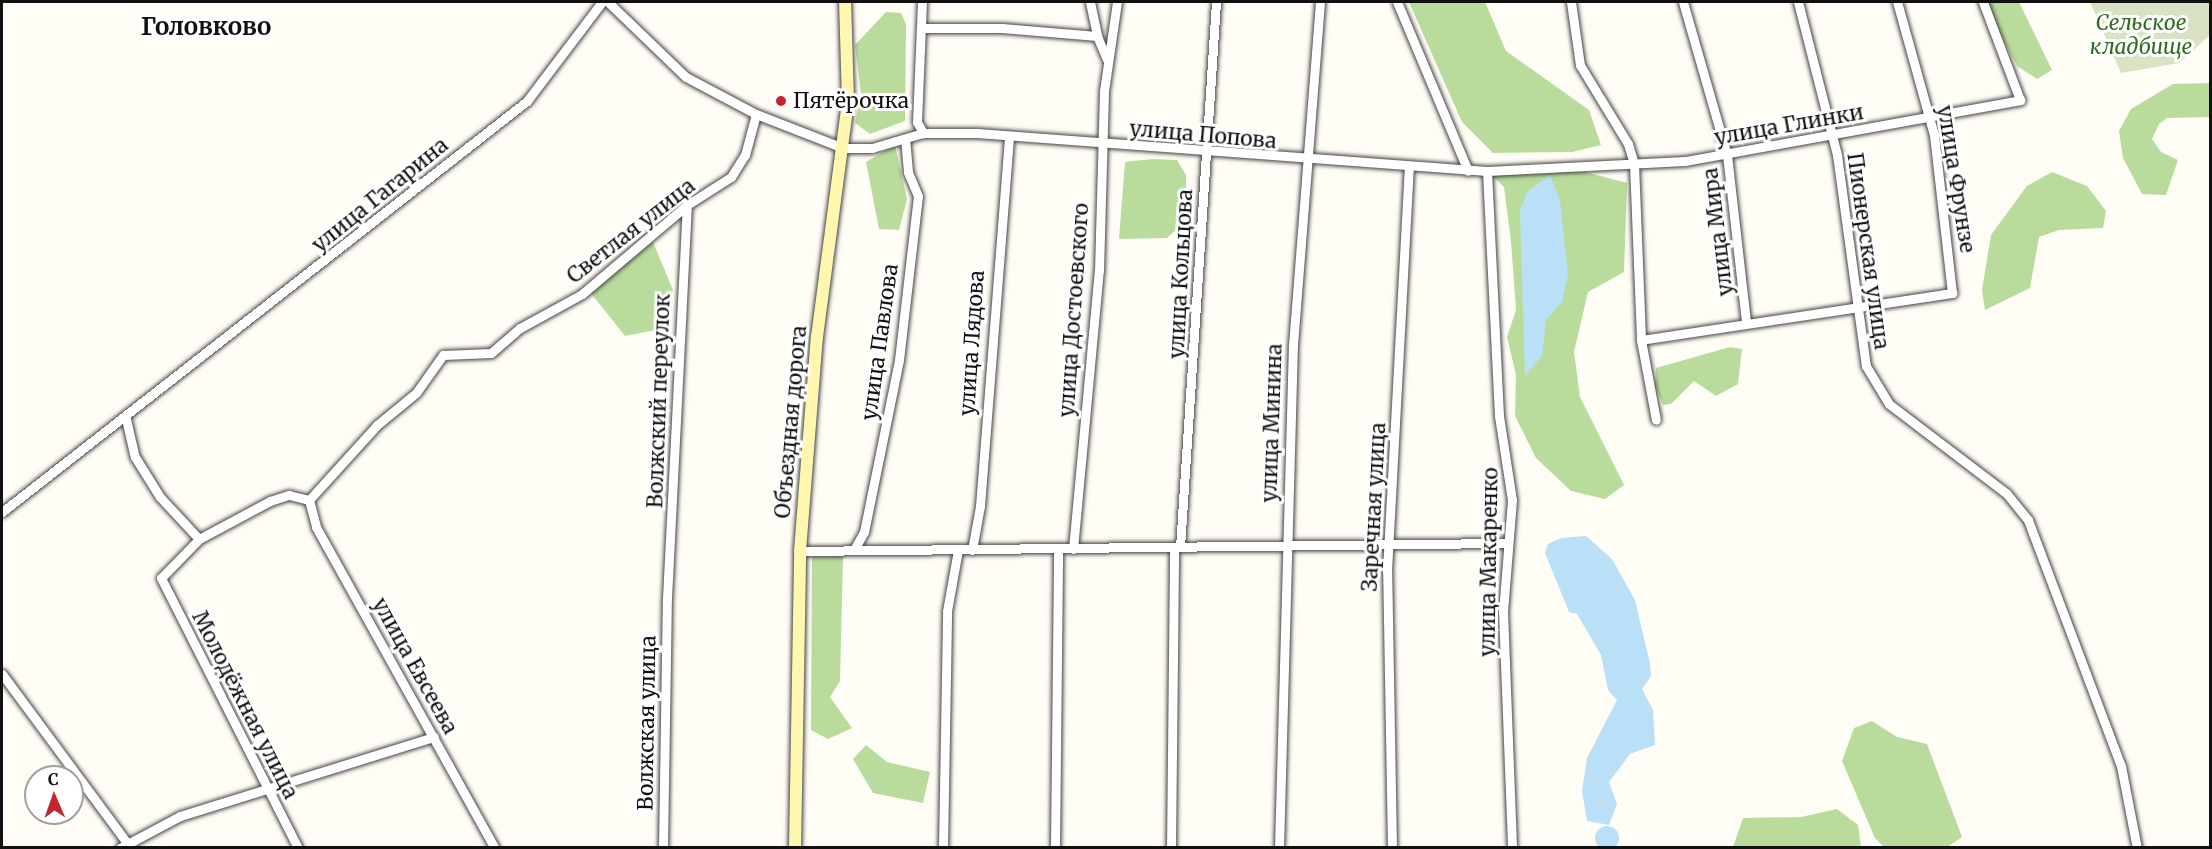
<!DOCTYPE html>
<html>
<head>
<meta charset="utf-8">
<style>
	body { margin:0 }
	#map { position:relative; width:2212px; height:849px; overflow:hidden; background:#fffdf5; font-family:Merriweather,serif }
	div>[style] { position:absolute }
	.forest>* { inset:0; background:#b9dc9c }
	.cemetery>* { inset:0; background:#d9e3c4 }
	.water>* { inset:0; background:#b9e0f7 }
	.round { border-radius:50% }
	.roads { filter:drop-shadow(0 0 2px #444) drop-shadow(0 0 2px #444) }
	.street>* { height:9px; margin:-4.5px; padding:0 4.5px; transform-origin:4.5px; border-radius:4.5px; background:#fff }
	.secondary>* { height:12px; margin:-6px; padding:0 6px; transform-origin:6px; border-radius:6px; background:#fff6b0 }
	.dots>* { width:16px; height:16px; translate:-50% -50%; box-sizing:border-box; border:3px solid #fff; border-radius:50% }
	span { translate:-50% -50%; white-space:nowrap; text-align:center; line-height:1.15; -webkit-text-stroke:6px #fff; paint-order:stroke }
	.park-label { font-size:21px; color:#2f6b1f; font-style:italic }
	.poi-label { font-size:21px; color:#111 }
	.left { translate:0 -50%; text-align:left }
	.street-label { font-size:21px; color:#111 }
	.quarter-label { font-size:24px; color:#111; font-weight:700 }
	.frame { position:absolute; inset:0; border:3px solid #111; pointer-events:none }
	.north { position:absolute; left:24px; top:765px; width:60px; height:60px; box-sizing:border-box; background:#fff; border:2px solid #a0a0a0; border-radius:50%; rotate:358deg; font-size:16px; font-weight:700; line-height:24px; text-align:center; color:#111 }
	.north::after { content:''; display:block; margin:auto; width:21px; height:27px; background:#c4262e; clip-path:polygon(50% 0,100% 100%,50% 72%,0 100%) }
</style>
</head>
<body>
<div id="map">
	<div class="forest">
		<i style="clip-path:polygon(1409px 2px,1485px 2px,1506px 51px,1589px 110px,1601px 145px,1572px 152px,1493px 153px,1462px 122px)"></i>
		<i style="clip-path:polygon(1983px 2px,2019px 2px,2052px 70px,2037px 79px,2017px 66px)"></i>
		<i style="clip-path:polygon(886px 12px,901px 13px,906px 24px,905px 121px,870px 134px,855px 123px,861px 94px,855px 45px)"></i>
		<i style="clip-path:polygon(2210px 83px,2210px 117px,2167px 118px,2159px 124px,2152px 139px,2161px 152px,2178px 160px,2166px 195px,2142px 194px,2123px 158px,2119px 131px,2131px 109px,2173px 84px)"></i>
		<i style="clip-path:polygon(895px 145px,907px 199px,899px 230px,879px 229px,866px 162px)"></i>
		<i style="clip-path:polygon(1152px 159px,1177px 160px,1186px 175px,1186px 221px,1167px 238px,1119px 239px,1125px 162px)"></i>
		<i style="clip-path:polygon(1489px 172px,1585px 172px,1627px 183px,1624px 272px,1588px 292px,1574px 352px,1580px 397px,1624px 485px,1605px 499px,1571px 491px,1536px 458px,1515px 416px,1516px 375px,1507px 337px,1516px 310px,1511px 241px,1504px 187px)"></i>
		<i style="clip-path:polygon(2052px 172px,2087px 186px,2106px 211px,2103px 228px,2059px 230px,2039px 237px,2030px 288px,1985px 310px,1982px 290px,1991px 235px,2027px 186px)"></i>
		<i style="clip-path:polygon(653px 242px,673px 290px,655px 330px,625px 336px,590px 292px)"></i>
		<i style="clip-path:polygon(1730px 347px,1742px 349px,1738px 384px,1716px 396px,1694px 381px,1671px 404px,1663px 405px,1655px 386px,1656px 368px)"></i>
		<i style="clip-path:polygon(843px 556px,840px 681px,830px 697px,852px 728px,828px 739px,811px 730px,812px 557px)"></i>
		<i style="clip-path:polygon(1872px 721px,1897px 737px,1927px 744px,1962px 837px,1946px 848px,1884px 847px,1875px 838px,1842px 761px,1854px 728px)"></i>
		<i style="clip-path:polygon(866px 745px,887px 762px,930px 772px,923px 803px,873px 793px,853px 759px)"></i>
		<i style="clip-path:polygon(1837px 809px,1858px 825px,1861px 847px,1733px 847px,1743px 818px,1801px 817px)"></i>
	</div>
	<div class="cemetery">
		<i style="clip-path:polygon(2090px 2px,2210px 2px,2210px 35px,2179px 63px,2121px 73px)"></i>
	</div>
	<div class="water">
		<i style="clip-path:polygon(1550px 175px,1560px 201px,1568px 275px,1562px 302px,1546px 320px,1542px 356px,1525px 376px,1520px 211px,1527px 192px)"></i>
		<i style="clip-path:polygon(1586px 536px,1612px 559px,1635px 600px,1650px 664px,1651px 676px,1642px 689px,1653px 710px,1655px 745px,1630px 754px,1609px 782px,1617px 804px,1609px 825px,1587px 821px,1582px 791px,1587px 758px,1617px 700px,1608px 690px,1601px 655px,1577px 614px,1569px 612px,1545px 553px,1548px 544px,1561px 538px)"></i>
		<i class="round" style="left:1595px;top:826px;width:24px;height:24px"></i>
	</div>
	<div class="roads">
		<div class="street">
			<i style="left:608px;top:2px;width:108px;rotate:43.9deg"></i>
			<i style="left:686px;top:77px;width:79px;rotate:27.9deg"></i>
			<i style="left:756px;top:114px;width:93px;rotate:21.3deg"></i>
			<i style="left:843px;top:148px;width:29px"></i>
			<i style="left:872px;top:148px;width:53px;rotate:-16.4deg"></i>
			<i style="left:923px;top:133px;width:54px"></i>
			<i style="left:977px;top:133px;width:511px;rotate:4.26deg"></i>
			<i style="left:1487px;top:171px;width:198px;rotate:-2.9deg"></i>
			<i style="left:1685px;top:161px;width:341px;rotate:-10.3deg"></i>
			<i style="left:2020px;top:100px;width:105px;rotate:-110.7deg"></i>
			<i style="left:922px;top:2px;width:120px;rotate:92.4deg"></i>
			<i style="left:917px;top:122px;width:13px;rotate:61deg"></i>
			<i style="left:1090px;top:2px;width:35px;rotate:78deg"></i>
			<i style="left:1397px;top:2px;width:183px;rotate:67.2deg"></i>
			<i style="left:1571px;top:2px;width:64px;rotate:81.9deg"></i>
			<i style="left:1580px;top:65px;width:92px;rotate:58.7deg"></i>
			<i style="left:1628px;top:144px;width:21px;rotate:73deg"></i>
			<i style="left:1634px;top:164px;width:176px;rotate:87.7deg"></i>
			<i style="left:1641px;top:340px;width:81px;rotate:79.4deg"></i>
			<i style="left:1683px;top:2px;width:159px;rotate:74deg"></i>
			<i style="left:1727px;top:155px;width:167px;rotate:83.5deg"></i>
			<i style="left:1798px;top:2px;width:158px;rotate:75.7deg"></i>
			<i style="left:1837px;top:155px;width:213px;rotate:82.2deg"></i>
			<i style="left:1866px;top:366px;width:44px;rotate:58.8deg"></i>
			<i style="left:1889px;top:404px;width:148px;rotate:37.3deg"></i>
			<i style="left:2007px;top:494px;width:33px;rotate:51deg"></i>
			<i style="left:2028px;top:520px;width:263px;rotate:69.3deg"></i>
			<i style="left:2121px;top:766px;width:84px;rotate:79deg"></i>
			<i style="left:923px;top:28px;width:79px"></i>
			<i style="left:1002px;top:28px;width:95px;rotate:4.8deg"></i>
			<i style="left:1097px;top:36px;width:25px;rotate:67deg"></i>
			<i style="left:1487px;top:171px;width:245px;rotate:87.2deg"></i>
			<i style="left:1499px;top:416px;width:85px;rotate:81.2deg"></i>
			<i style="left:1512px;top:500px;width:111px;rotate:94.6deg"></i>
			<i style="left:1503px;top:611px;width:237px;rotate:87.8deg"></i>
			<i style="left:1641px;top:340px;width:315px;rotate:-8.6deg"></i>
			<i style="left:1952px;top:293px;width:159px;rotate:-96.5deg"></i>
			<i style="left:1934px;top:135px;width:138px;rotate:-105.5deg"></i>
			<i style="left:126px;top:419px;width:39px;rotate:77deg"></i>
			<i style="left:135px;top:457px;width:47px;rotate:58deg"></i>
			<i style="left:160px;top:497px;width:57px;rotate:47.1deg"></i>
			<i style="left:309px;top:500px;width:101px;rotate:-47.8deg"></i>
			<i style="left:377px;top:425px;width:50px;rotate:-39.4deg"></i>
			<i style="left:416px;top:393px;width:47px;rotate:-54.6deg"></i>
			<i style="left:443px;top:355px;width:48px;rotate:-2.4deg"></i>
			<i style="left:491px;top:353px;width:38px;rotate:-41deg"></i>
			<i style="left:520px;top:328px;width:71px;rotate:-28.7deg"></i>
			<i style="left:582px;top:294px;width:138px;rotate:-40.3deg"></i>
			<i style="left:687px;top:205px;width:52px;rotate:-32.5deg"></i>
			<i style="left:731px;top:177px;width:26px;rotate:-58deg"></i>
			<i style="left:745px;top:155px;width:42px;rotate:-75deg"></i>
			<i style="left:309px;top:500px;width:28px;rotate:75deg"></i>
			<i style="left:316px;top:527px;width:368px;rotate:60.9deg"></i>
			<i style="left:2px;top:512px;width:667px;rotate:-38.06deg"></i>
			<i style="left:527px;top:101px;width:124px;rotate:-52.9deg"></i>
			<i style="left:1180px;top:547px;width:546px;rotate:-86.22deg"></i>
			<i style="left:855px;top:548px;width:18px;rotate:-61deg"></i>
			<i style="left:864px;top:532px;width:176px;rotate:-78.5deg"></i>
			<i style="left:899px;top:360px;width:165px;rotate:-83.4deg"></i>
			<i style="left:918px;top:196px;width:26px;rotate:-113deg"></i>
			<i style="left:908px;top:172px;width:33px;rotate:-95deg"></i>
			<i style="left:1073px;top:549px;width:279px;rotate:-84.7deg"></i>
			<i style="left:1099px;top:271px;width:180px;rotate:-88.4deg"></i>
			<i style="left:1104px;top:91px;width:90px;rotate:-81.7deg"></i>
			<i style="left:972px;top:550px;width:45px;rotate:-79.7deg"></i>
			<i style="left:980px;top:506px;width:368px;rotate:-85.5deg"></i>
			<i style="left:800px;top:551px;width:706px;rotate:-0.65deg"></i>
			<i style="left:2px;top:674px;width:212px;rotate:53.5deg"></i>
			<i style="left:120px;top:848px;width:68px;rotate:-28.1deg"></i>
			<i style="left:180px;top:816px;width:266px;rotate:-17.3deg"></i>
			<i style="left:298px;top:848px;width:303px;rotate:-116.9deg"></i>
			<i style="left:161px;top:578px;width:54px;rotate:-45.7deg"></i>
			<i style="left:199px;top:539px;width:81px;rotate:-28.2deg"></i>
			<i style="left:270px;top:501px;width:20px;rotate:-18deg"></i>
			<i style="left:289px;top:495px;width:21px;rotate:14deg"></i>
			<i style="left:663px;top:848px;width:250px;rotate:-89.1deg"></i>
			<i style="left:667px;top:598px;width:394px;rotate:-87.1deg"></i>
			<i style="left:943px;top:848px;width:237px;rotate:-89deg"></i>
			<i style="left:947px;top:611px;width:62px;rotate:-79.8deg"></i>
			<i style="left:1055px;top:848px;width:299px;rotate:-89.4deg"></i>
			<i style="left:1171px;top:848px;width:300px;rotate:-89.4deg"></i>
			<i style="left:1279px;top:848px;width:503px;rotate:-88.41deg"></i>
			<i style="left:1293px;top:345px;width:344px;rotate:-85.5deg"></i>
			<i style="left:1392px;top:848px;width:277px;rotate:-91deg"></i>
			<i style="left:1387px;top:571px;width:403px;rotate:-86.9deg"></i>
		</div>
		<div class="secondary">
			<i style="left:795px;top:848px;width:297px;rotate:-89deg"></i>
			<i style="left:800px;top:551px;width:215px;rotate:-85.5deg"></i>
			<i style="left:817px;top:337px;width:238px;rotate:-82.5deg"></i>
			<i style="left:848px;top:101px;width:99px;rotate:-91.7deg"></i>
		</div>
	</div>
	<div class="dots">
		<i style="left:781px;top:101px;background:#c4262e"></i>
	</div>
	<div class="park-label">
		<span style="left:2141px;top:35px">Сельское<br>кладбище</span>
	</div>
	<div class="poi-label">
		<span class="left" style="left:793px;top:101px">Пятёрочка</span>
	</div>
	<div class="street-label">
		<span style="left:1789px;top:125px;rotate:-10deg">улица Глинки</span>
		<span style="left:1203px;top:135px;rotate:5deg">улица Попова</span>
		<span style="left:1956px;top:179px;rotate:81deg">улица Фрунзе</span>
		<span style="left:380px;top:195px;rotate:-39deg">улица Гагарина</span>
		<span style="left:631px;top:231px;rotate:-38deg">Светлая улица</span>
		<span style="left:1718px;top:232px;rotate:-97deg">улица Мира</span>
		<span style="left:1868px;top:251px;rotate:82deg">Пионерская улица</span>
		<span style="left:1181px;top:274px;rotate:-87deg">улица Кольцова</span>
		<span style="left:1074px;top:310px;rotate:-86deg">улица Достоевского</span>
		<span style="left:880px;top:342px;rotate:-82deg">улица Павлова</span>
		<span style="left:972px;top:343px;rotate:-86deg">улица Лядова</span>
		<span style="left:659px;top:401px;rotate:-88deg">Волжский переулок</span>
		<span style="left:791px;top:422px;rotate:-85deg">Объездная дорога</span>
		<span style="left:1272px;top:423px;rotate:-88deg">улица Минина</span>
		<span style="left:1374px;top:507px;rotate:-87deg">Заречная улица</span>
		<span style="left:1489px;top:562px;rotate:-89deg">улица Макаренко</span>
		<span style="left:415px;top:666px;rotate:61deg">улица Евсеева</span>
		<span style="left:245px;top:705px;rotate:63deg">Молодёжная улица</span>
		<span style="left:647px;top:723px;rotate:-89deg">Волжская улица</span>
	</div>
	<div class="quarter-label">
		<span style="left:206px;top:27px">Головково</span>
	</div>
	<div class="frame"></div>
	<div class="north">С</div>
</div>
</body>
</html>
